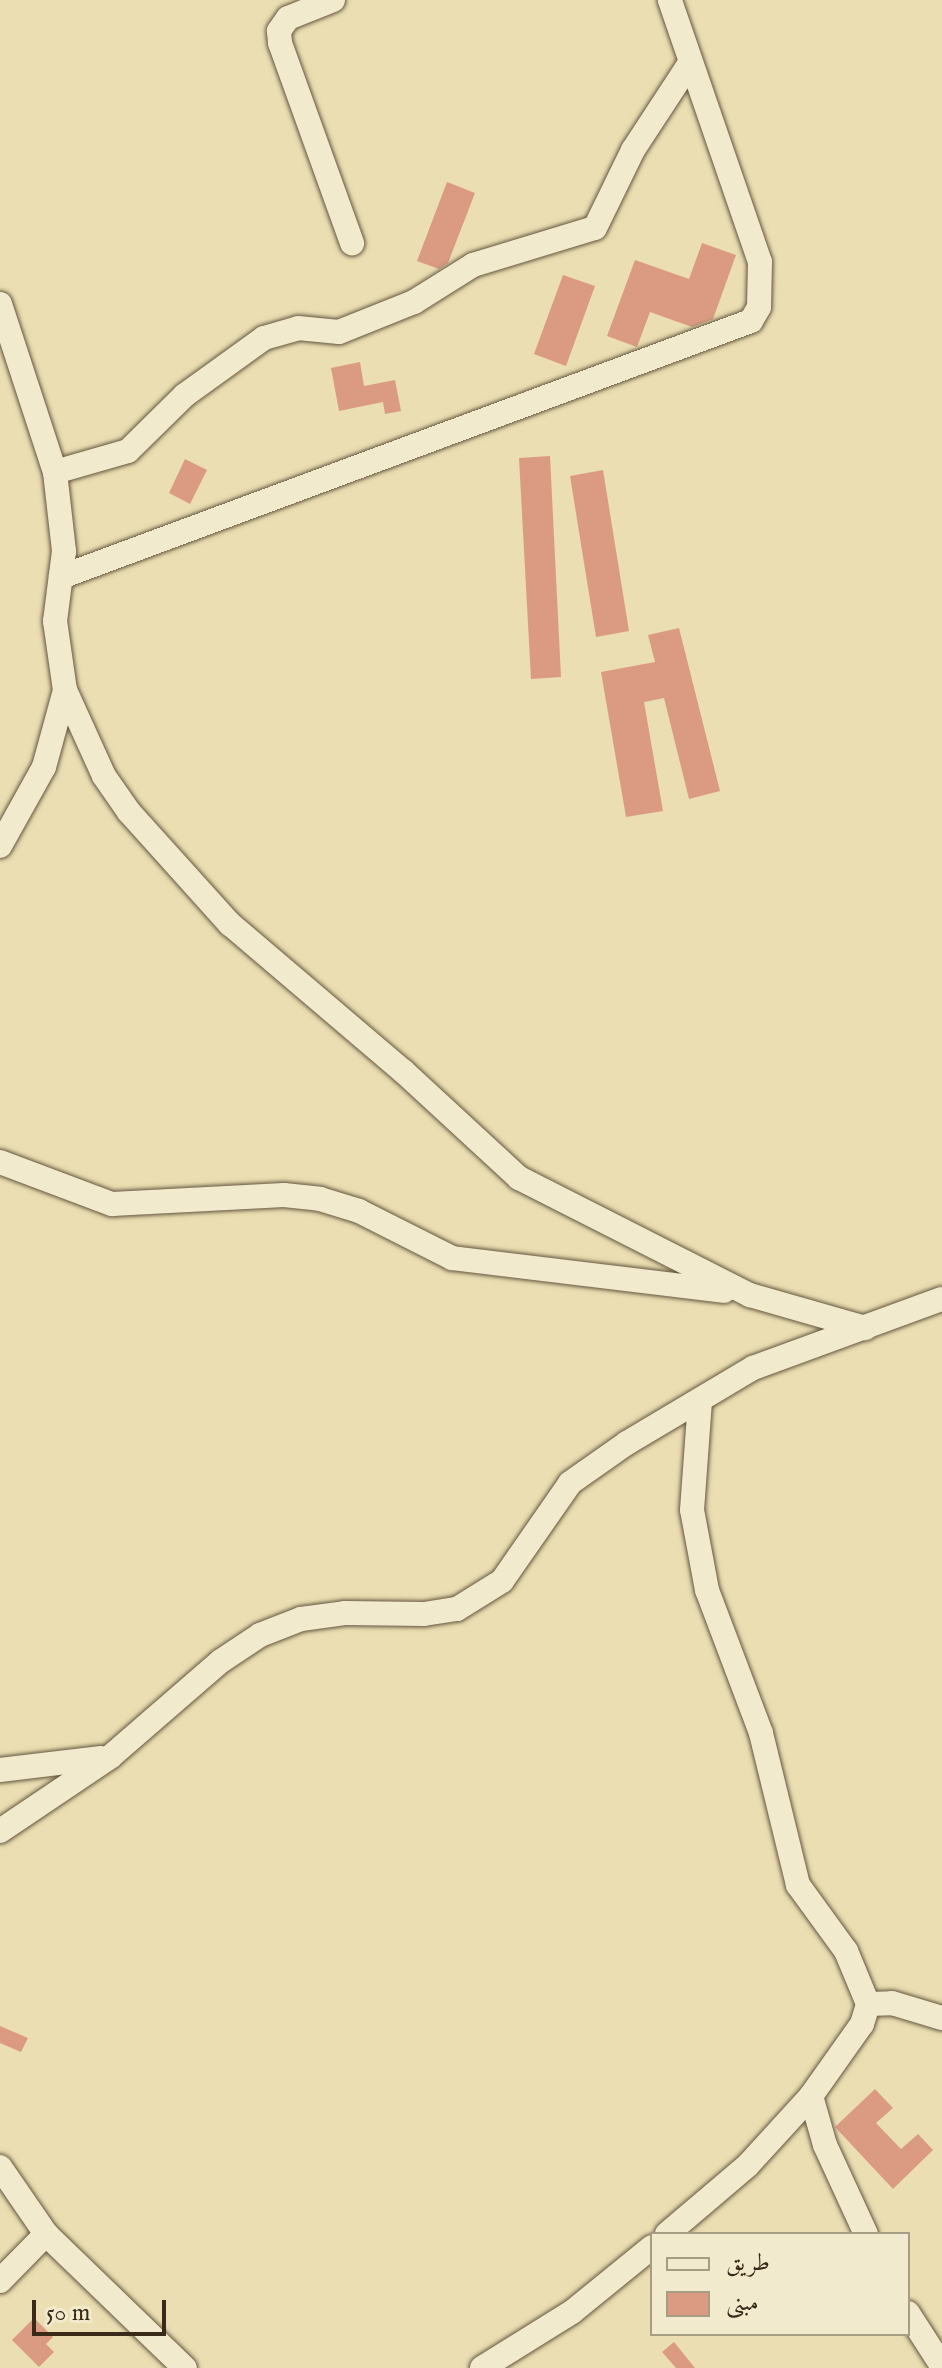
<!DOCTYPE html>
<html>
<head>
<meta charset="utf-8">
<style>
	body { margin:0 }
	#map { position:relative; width:942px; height:2368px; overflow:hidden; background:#eadeb2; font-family:"IM FELL English",Amiri,serif }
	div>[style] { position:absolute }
	.building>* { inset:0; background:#db9b83 }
	.roads { filter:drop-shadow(0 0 2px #65563f) drop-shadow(0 0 2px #65563f) }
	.minor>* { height:24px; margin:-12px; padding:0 12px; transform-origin:12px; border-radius:12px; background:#f1eacd }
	span { translate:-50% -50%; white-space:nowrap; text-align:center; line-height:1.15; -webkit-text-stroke:6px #f1eacd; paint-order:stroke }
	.legend { position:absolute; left:650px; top:2232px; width:260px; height:104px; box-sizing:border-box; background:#f1eacd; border:2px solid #a79d85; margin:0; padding:10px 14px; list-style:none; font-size:24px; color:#392919 }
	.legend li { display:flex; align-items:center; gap:16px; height:40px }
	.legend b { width:40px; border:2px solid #a79d85 }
	.scale { position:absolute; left:32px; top:2300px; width:134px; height:36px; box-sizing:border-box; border:4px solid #392919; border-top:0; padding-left:10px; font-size:24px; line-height:28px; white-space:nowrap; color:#392919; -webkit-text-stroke:6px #f1eacd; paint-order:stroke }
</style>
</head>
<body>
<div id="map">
	<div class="building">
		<i style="clip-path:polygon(447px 182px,475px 193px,448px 263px,439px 269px,417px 261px)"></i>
		<i style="clip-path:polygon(702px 243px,736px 255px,713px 319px,692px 327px,650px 312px,637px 347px,607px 336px,635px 260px,689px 279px)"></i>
		<i style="clip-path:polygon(563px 275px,595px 286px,566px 366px,534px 354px)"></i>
		<i style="clip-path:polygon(360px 362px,364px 386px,395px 380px,401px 411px,385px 414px,383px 402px,339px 411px,331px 368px)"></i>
		<i style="clip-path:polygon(550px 456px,561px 677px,531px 679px,519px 458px)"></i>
		<i style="clip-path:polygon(185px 459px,207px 470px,190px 504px,169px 493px)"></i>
		<i style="clip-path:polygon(603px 470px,629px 631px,596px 637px,570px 476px)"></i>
		<i style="clip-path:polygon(679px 628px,720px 791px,689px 799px,664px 698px,644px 702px,663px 811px,626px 817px,601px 672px,655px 662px,648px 635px)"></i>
		<i style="clip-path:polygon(0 2026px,28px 2038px,21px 2052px,0 2043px)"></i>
		<i style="clip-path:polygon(875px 2089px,893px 2108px,876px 2123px,901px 2149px,918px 2134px,933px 2150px,893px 2189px,835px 2127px)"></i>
		<i style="clip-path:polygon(34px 2318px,53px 2337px,46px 2344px,54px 2352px,39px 2367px,12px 2340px)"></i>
		<i style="clip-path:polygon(674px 2342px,695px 2368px,676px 2368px,662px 2352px)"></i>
	</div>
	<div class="roads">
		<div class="minor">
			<i style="left:333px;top:0;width:48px;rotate:158.2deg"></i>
			<i style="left:288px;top:18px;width:16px;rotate:125deg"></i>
			<i style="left:279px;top:31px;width:12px;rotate:85deg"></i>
			<i style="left:280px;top:43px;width:213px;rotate:70.2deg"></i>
			<i style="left:0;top:304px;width:177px;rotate:71.9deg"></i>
			<i style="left:55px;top:472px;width:80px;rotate:83.5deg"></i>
			<i style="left:64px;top:551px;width:71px;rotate:97.3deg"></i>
			<i style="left:55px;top:621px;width:70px;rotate:81.8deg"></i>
			<i style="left:65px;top:690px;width:94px;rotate:65.6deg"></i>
			<i style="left:104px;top:776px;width:44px;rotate:55.2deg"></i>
			<i style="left:129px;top:812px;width:151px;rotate:48deg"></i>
			<i style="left:230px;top:924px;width:227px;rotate:40.4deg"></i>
			<i style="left:403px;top:1071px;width:158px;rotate:42.7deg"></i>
			<i style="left:519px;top:1178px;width:259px;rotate:26.9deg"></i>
			<i style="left:750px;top:1295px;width:120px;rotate:16deg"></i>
			<i style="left:55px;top:472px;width:76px;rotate:-16deg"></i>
			<i style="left:128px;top:451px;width:80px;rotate:-44.5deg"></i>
			<i style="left:185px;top:395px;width:97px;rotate:-35.8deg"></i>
			<i style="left:264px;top:338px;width:35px;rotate:-16deg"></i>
			<i style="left:298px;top:328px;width:41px;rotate:5.6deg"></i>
			<i style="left:339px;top:332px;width:81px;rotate:-21.8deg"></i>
			<i style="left:414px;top:302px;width:70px;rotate:-32.1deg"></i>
			<i style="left:473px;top:265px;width:127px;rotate:-16.9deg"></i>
			<i style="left:595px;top:228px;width:87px;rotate:-64deg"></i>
			<i style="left:633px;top:150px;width:104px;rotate:-56.8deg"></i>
			<i style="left:61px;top:577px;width:736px;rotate:-20.36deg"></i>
			<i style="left:751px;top:321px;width:16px;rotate:-60deg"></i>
			<i style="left:759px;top:307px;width:45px;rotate:-88.7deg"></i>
			<i style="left:760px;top:262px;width:277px;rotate:-109deg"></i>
			<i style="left:0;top:846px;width:90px;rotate:-60.9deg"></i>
			<i style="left:44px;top:767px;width:80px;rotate:-74.7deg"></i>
			<i style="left:0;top:1162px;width:120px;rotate:20.6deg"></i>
			<i style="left:112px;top:1204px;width:172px;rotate:-3deg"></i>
			<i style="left:284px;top:1195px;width:36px;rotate:6deg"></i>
			<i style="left:320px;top:1199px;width:41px;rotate:17.1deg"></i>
			<i style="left:359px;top:1211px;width:104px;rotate:26.8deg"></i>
			<i style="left:452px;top:1258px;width:274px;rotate:6.9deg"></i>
			<i style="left:0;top:1770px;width:102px;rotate:-6.8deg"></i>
			<i style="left:0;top:1831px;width:133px;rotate:-33.9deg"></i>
			<i style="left:110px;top:1757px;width:147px;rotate:-40.9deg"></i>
			<i style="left:221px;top:1661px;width:47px;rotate:-33.7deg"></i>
			<i style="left:260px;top:1635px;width:44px;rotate:-21.3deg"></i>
			<i style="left:301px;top:1619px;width:44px;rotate:-7.8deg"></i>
			<i style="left:345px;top:1613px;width:79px;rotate:0.7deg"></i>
			<i style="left:424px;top:1614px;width:33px;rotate:-9deg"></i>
			<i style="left:457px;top:1609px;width:53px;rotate:-31.9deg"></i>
			<i style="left:502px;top:1581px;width:119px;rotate:-55.2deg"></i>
			<i style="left:570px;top:1483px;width:70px;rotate:-35.1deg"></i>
			<i style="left:627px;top:1443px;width:147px;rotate:-30.8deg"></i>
			<i style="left:753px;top:1368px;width:201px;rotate:-20.1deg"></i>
			<i style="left:868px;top:2004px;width:24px;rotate:-2deg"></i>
			<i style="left:892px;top:2003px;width:52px;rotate:16.7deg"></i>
			<i style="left:811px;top:2096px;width:51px;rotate:74.1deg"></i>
			<i style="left:825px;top:2145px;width:98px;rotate:65.3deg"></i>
			<i style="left:0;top:2167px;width:81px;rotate:55.5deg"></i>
			<i style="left:46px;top:2234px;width:193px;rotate:44deg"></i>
			<i style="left:667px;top:2234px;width:106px;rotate:-40.4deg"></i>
			<i style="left:748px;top:2165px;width:93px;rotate:-47.6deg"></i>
			<i style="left:811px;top:2096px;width:88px;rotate:-54.7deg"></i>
			<i style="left:862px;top:2024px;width:21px;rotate:-73deg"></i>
			<i style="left:868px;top:2004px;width:57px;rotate:-112.5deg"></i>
			<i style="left:846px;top:1951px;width:82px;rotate:-126deg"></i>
			<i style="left:798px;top:1885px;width:156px;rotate:-103.7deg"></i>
			<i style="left:761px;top:1733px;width:153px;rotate:-110.7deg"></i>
			<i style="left:707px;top:1590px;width:81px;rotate:-100.6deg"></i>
			<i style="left:692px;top:1510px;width:109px;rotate:-85.8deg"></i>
			<i style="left:0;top:2281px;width:66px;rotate:-45.6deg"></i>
			<i style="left:908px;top:2313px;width:63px;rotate:57.3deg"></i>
			<i style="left:482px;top:2368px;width:106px;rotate:-31.9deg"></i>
			<i style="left:572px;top:2312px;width:103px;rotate:-39.1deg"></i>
		</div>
	</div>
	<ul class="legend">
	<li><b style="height:10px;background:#f1eacd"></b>طريق</li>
	<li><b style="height:22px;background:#db9b83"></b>مبنى</li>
	</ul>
	<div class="scale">50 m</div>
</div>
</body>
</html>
